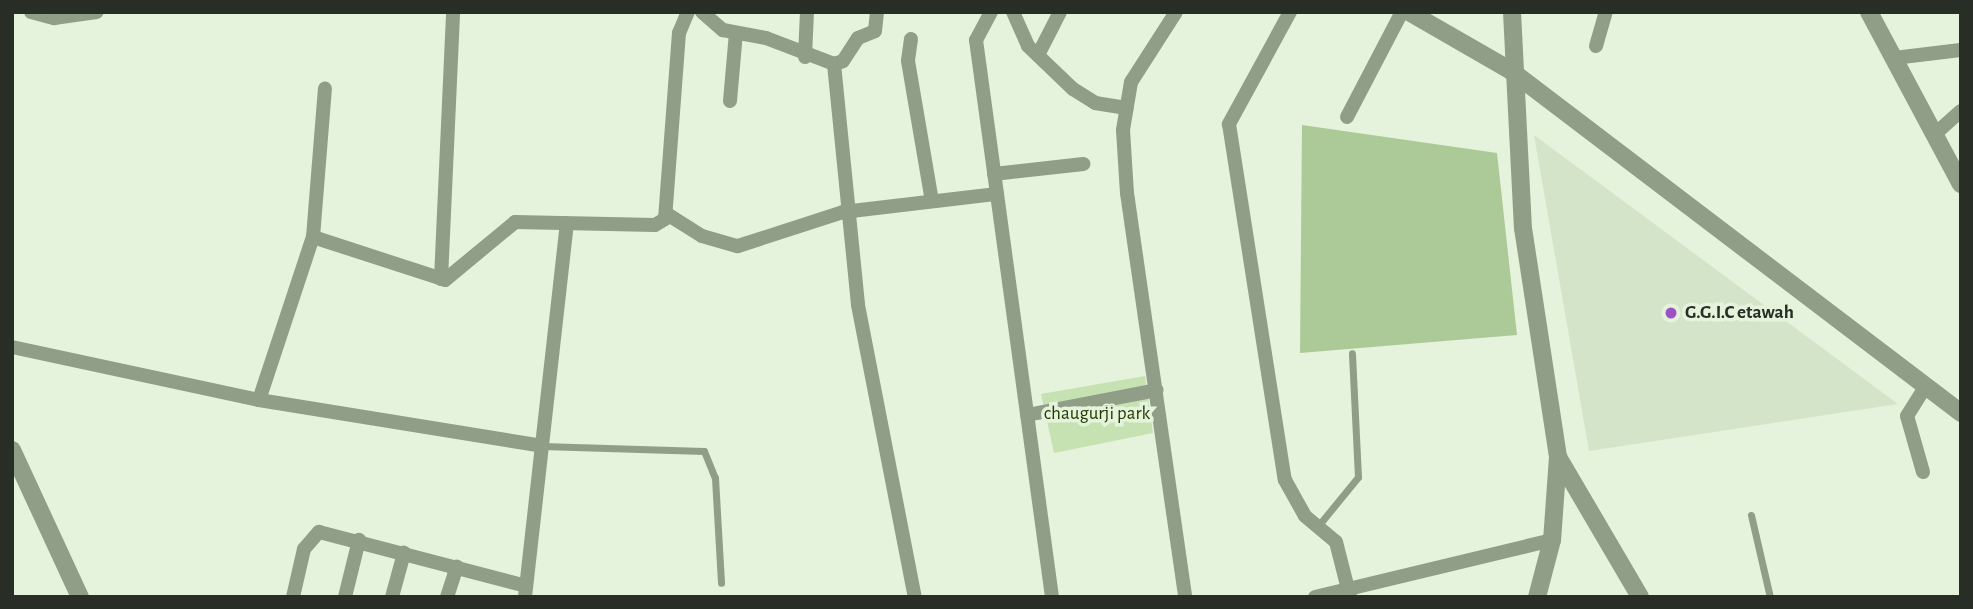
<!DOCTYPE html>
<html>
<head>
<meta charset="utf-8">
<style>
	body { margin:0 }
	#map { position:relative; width:1973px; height:609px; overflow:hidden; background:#e5f2dc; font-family:"Alegreya Sans",sans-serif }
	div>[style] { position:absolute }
	.built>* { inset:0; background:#d4e4c9 }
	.green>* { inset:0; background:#c6e2b2 }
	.building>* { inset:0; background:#acca97 }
	.service>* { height:7px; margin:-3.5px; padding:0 3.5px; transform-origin:3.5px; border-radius:3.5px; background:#909d87 }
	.minor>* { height:14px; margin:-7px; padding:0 7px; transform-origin:7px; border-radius:7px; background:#909d87 }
	.tertiary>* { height:18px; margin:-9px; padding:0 9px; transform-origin:9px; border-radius:9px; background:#909d87 }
	.dots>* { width:19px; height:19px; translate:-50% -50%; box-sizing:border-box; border:4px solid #e5f2dc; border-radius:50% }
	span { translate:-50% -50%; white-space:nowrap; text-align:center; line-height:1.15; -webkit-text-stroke:7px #e5f2dc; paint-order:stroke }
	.poi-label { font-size:19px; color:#282d25; font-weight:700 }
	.left { translate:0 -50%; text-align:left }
	.park-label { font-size:19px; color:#1f3901 }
	.frame { position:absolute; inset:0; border:14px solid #282d25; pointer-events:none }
</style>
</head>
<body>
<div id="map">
	<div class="built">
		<i style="clip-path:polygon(1534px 135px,1898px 404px,1589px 451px)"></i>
	</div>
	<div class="green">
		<i style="clip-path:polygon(1145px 376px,1153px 433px,1054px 453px,1041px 394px)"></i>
	</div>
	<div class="building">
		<i style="clip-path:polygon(1302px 125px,1497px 153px,1517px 335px,1300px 353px)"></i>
	</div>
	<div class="service">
		<i style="left:542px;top:446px;width:162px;rotate:1.8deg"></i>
		<i style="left:704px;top:451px;width:29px;rotate:68deg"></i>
		<i style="left:715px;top:478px;width:105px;rotate:86.7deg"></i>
		<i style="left:1751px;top:515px;width:84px;rotate:77deg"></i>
		<i style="left:1318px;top:526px;width:63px;rotate:-50.8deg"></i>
		<i style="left:1358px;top:477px;width:124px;rotate:-92.8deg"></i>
	</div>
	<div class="minor">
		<i style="left:31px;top:12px;width:24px;rotate:15deg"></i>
		<i style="left:54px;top:18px;width:43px;rotate:-7.9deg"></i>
		<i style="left:702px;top:12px;width:28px;rotate:41deg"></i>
		<i style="left:723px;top:30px;width:44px;rotate:10.5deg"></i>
		<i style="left:766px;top:38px;width:73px;rotate:20.9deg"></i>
		<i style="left:834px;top:64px;width:9px;rotate:-18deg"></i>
		<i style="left:843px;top:61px;width:27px;rotate:-57deg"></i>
		<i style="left:858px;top:38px;width:18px;rotate:-22deg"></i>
		<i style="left:875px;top:31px;width:19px;rotate:-84deg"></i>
		<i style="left:991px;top:12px;width:32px;rotate:118deg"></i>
		<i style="left:976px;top:40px;width:562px;rotate:82.23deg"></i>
		<i style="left:1013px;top:12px;width:37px;rotate:66deg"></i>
		<i style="left:1028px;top:46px;width:62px;rotate:43.7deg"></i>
		<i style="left:1073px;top:89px;width:26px;rotate:32deg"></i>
		<i style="left:1095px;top:103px;width:32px;rotate:9deg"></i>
		<i style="left:1176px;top:12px;width:83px;rotate:122.7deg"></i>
		<i style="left:1131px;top:82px;width:49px;rotate:99.5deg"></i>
		<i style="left:1123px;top:130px;width:63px;rotate:86.4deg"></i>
		<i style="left:1127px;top:193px;width:408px;rotate:81.8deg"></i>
		<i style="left:1290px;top:12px;width:128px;rotate:118.6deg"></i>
		<i style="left:1229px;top:124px;width:360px;rotate:81.1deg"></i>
		<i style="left:1285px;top:480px;width:41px;rotate:60.9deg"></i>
		<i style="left:1305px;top:516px;width:40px;rotate:40deg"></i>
		<i style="left:1336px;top:542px;width:57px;rotate:75.7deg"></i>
		<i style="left:911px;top:39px;width:22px;rotate:98deg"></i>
		<i style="left:908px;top:61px;width:142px;rotate:80.3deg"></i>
		<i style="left:1596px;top:46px;width:35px;rotate:-74deg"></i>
		<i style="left:1038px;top:55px;width:48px;rotate:-62.9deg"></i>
		<i style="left:805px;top:57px;width:45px;rotate:-87.5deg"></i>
		<i style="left:1894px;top:58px;width:67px;rotate:-6.8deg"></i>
		<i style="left:834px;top:64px;width:242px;rotate:84.3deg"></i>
		<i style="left:858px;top:305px;width:298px;rotate:79deg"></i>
		<i style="left:730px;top:101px;width:68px;rotate:-85deg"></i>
		<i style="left:1347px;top:117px;width:119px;rotate:-62.4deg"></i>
		<i style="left:1934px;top:135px;width:36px;rotate:-42deg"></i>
		<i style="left:994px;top:174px;width:90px;rotate:-6.4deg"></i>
		<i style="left:667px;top:214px;width:41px;rotate:32.2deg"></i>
		<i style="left:702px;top:236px;width:37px;rotate:16deg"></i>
		<i style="left:738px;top:246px;width:110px;rotate:-17.9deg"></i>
		<i style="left:843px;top:212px;width:155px;rotate:-6.7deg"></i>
		<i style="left:313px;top:237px;width:149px;rotate:-85.4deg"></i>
		<i style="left:441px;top:279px;width:267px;rotate:-87.4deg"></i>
		<i style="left:12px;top:347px;width:253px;rotate:12.1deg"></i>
		<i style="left:259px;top:400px;width:287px;rotate:9.2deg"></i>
		<i style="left:259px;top:400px;width:172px;rotate:-71.7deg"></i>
		<i style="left:313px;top:237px;width:139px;rotate:18deg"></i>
		<i style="left:445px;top:280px;width:91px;rotate:-39.6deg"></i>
		<i style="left:515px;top:222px;width:140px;rotate:1.2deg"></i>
		<i style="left:655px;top:225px;width:12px;rotate:-31deg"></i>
		<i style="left:665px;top:219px;width:187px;rotate:-85.7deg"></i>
		<i style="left:679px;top:33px;width:23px;rotate:-67deg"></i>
		<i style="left:1027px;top:415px;width:132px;rotate:-10.9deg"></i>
		<i style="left:1923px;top:472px;width:58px;rotate:-105.9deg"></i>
		<i style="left:1907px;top:416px;width:36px;rotate:-58deg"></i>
		<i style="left:293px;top:597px;width:49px;rotate:-77.1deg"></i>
		<i style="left:304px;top:549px;width:23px;rotate:-49deg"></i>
		<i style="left:319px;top:532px;width:214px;rotate:14.6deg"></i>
		<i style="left:345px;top:597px;width:59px;rotate:-76.2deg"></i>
		<i style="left:392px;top:597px;width:46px;rotate:-74.7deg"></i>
		<i style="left:447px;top:597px;width:32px;rotate:-72deg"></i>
		<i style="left:525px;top:597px;width:376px;rotate:-83.6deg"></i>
		<i style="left:1315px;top:597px;width:244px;rotate:-13.5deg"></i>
	</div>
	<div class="tertiary">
		<i style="left:1409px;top:12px;width:116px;rotate:29.9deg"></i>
		<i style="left:1510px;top:70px;width:567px;rotate:37.25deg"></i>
		<i style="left:1512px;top:12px;width:216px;rotate:87.1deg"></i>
		<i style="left:1523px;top:228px;width:232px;rotate:81.3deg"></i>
		<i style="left:1558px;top:457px;width:83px;rotate:94.1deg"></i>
		<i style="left:1552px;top:540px;width:59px;rotate:104.7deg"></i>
		<i style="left:1869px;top:12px;width:195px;rotate:61.9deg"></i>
		<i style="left:12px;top:450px;width:162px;rotate:65.2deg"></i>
		<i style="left:1558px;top:457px;width:162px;rotate:59.6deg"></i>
	</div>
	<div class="dots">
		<i style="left:1671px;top:313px;background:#9e53c5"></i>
	</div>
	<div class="poi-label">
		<span class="left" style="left:1685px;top:313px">G.G.I.C etawah</span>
	</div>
	<div class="park-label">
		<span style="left:1097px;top:414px">chaugurji park</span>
	</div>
	<div class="frame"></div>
</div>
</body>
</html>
